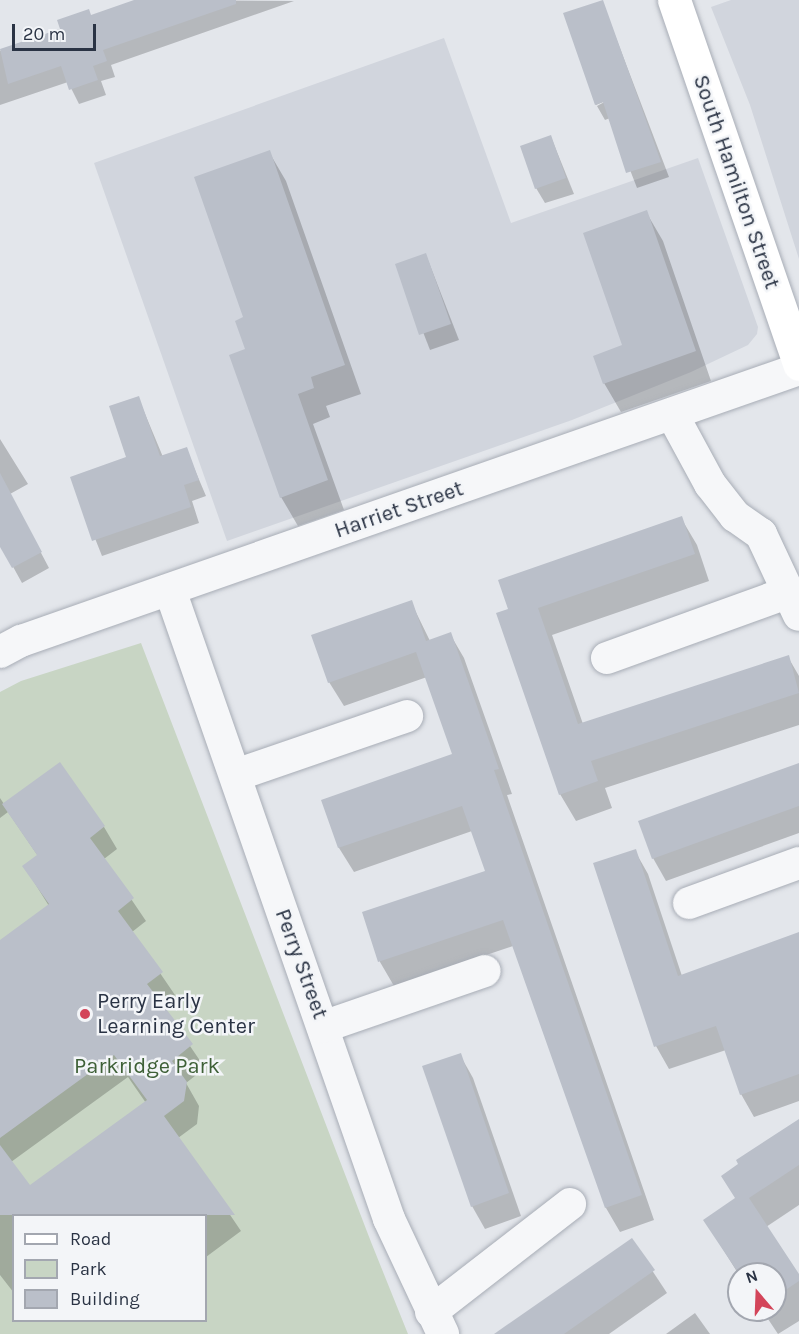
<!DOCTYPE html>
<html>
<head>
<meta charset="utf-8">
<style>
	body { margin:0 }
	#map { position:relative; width:799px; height:1334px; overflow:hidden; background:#e3e6eb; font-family:Karla,sans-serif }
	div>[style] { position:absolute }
	.built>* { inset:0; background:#d1d5dd }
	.green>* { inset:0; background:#c8d5c4 }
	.shadow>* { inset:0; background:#0003 }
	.building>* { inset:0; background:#babfc9 }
	.roads { filter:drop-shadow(0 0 2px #a8adb6) drop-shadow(0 0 2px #a8adb6) }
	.minor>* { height:32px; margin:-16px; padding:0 16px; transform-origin:16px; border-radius:16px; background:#f6f7f9 }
	.major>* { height:33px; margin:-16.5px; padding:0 16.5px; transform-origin:16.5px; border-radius:16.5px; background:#fff }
	.dots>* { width:16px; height:16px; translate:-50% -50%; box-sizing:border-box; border:3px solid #f3f5f8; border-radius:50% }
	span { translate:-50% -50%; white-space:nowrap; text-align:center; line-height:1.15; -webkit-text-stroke:5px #f3f5f8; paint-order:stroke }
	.street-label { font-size:22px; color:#2a3344 }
	.poi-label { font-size:22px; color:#2a3344 }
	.left { translate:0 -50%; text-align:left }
	.park-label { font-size:22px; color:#3e6037 }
	.legend { position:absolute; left:12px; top:1214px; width:195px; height:108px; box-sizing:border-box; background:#f3f5f8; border:2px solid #a3a7b0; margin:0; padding:8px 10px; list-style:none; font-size:18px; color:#2a3344 }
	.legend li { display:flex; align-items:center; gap:12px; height:30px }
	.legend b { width:30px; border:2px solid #a3a7b0 }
	.north { position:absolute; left:727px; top:1262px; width:60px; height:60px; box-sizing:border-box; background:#f3f5f8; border:2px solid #a3a7b0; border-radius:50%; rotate:341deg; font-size:16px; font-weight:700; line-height:24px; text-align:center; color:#2a3344 }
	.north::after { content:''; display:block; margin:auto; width:21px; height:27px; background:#d3455a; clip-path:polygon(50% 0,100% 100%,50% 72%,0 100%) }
	.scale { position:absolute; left:12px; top:24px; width:84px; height:27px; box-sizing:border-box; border:3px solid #2a3344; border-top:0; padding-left:8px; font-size:18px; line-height:21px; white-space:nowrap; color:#2a3344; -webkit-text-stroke:4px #f3f5f8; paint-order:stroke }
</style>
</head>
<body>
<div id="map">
	<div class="built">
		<i style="clip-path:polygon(731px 0,799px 0,799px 259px,750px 105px,711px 7px)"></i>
		<i style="clip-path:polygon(444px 38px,511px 223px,698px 158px,758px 327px,757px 334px,748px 345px,691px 372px,572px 420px,227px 541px,94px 163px)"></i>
	</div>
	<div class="green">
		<i style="clip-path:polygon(evenodd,141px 643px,371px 1242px,408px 1334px,0 1334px,0 692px,21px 681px,141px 643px,14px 1216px,206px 1216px,206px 1320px,14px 1320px,14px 1216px)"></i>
	</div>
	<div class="shadow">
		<i style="clip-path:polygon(139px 0,294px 1px,111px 65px,115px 77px,101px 81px,106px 95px,79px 104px,68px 82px,0 105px,0 51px)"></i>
		<i style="clip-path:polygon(602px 1px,669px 177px,637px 188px,610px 118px,605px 120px,597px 106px,610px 99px,596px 105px,565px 14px)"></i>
		<i style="clip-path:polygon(551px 137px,574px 194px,545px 203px,536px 188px)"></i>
		<i style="clip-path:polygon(269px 152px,286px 181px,361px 394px,326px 406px,330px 417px,313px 424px,344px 510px,298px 526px,281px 497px,247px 350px,245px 318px)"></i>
		<i style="clip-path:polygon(646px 212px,663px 241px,711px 381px,621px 412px,604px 383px,624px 346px)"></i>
		<i style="clip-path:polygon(426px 255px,459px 340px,430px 350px,397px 265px)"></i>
		<i style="clip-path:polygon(138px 397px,163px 457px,186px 449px,206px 496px,192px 501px,199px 523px,102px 556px,71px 478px,128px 458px)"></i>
		<i style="clip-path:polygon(0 439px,28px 484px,10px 494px,49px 568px,22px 583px,0 543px)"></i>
		<i style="clip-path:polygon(681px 518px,697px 545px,709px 581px,552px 635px,583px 724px,788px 657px,799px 676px,799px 725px,605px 788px,612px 808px,576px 821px,560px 794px,510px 610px)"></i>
		<i style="clip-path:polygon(411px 602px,430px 641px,450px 634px,464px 658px,512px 794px,507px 795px,654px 1220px,620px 1232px,606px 1208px,513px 946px,394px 986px,380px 962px,363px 913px,487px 872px,472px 831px,354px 872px,339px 848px,323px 800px,454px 755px,427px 677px,344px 706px,329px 682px)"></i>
		<i style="clip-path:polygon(799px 765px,799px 833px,666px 881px,653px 858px)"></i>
		<i style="clip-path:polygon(evenodd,0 798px,4px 804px,104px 827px,117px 849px,104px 859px,146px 921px,132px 932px,175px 995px,162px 1005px,205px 1068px,186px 1083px,199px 1106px,197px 1124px,178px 1138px,241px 1231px,206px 1257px,206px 1216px,14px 1216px,14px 1293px,0 1275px,0 942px,49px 906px,24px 866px,38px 856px,8px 812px,0 818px,0 798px,128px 1077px,146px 1103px,29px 1187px,11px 1162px,128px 1077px)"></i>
		<i style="clip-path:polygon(635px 851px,648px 874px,682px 976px,799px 934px,799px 1101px,754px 1117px,741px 1094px,726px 1050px,669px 1069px,656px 1046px)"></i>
		<i style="clip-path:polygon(460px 1055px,473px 1078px,521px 1216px,485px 1229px,472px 1206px)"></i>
		<i style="clip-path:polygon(799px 1121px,799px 1205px,766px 1227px,799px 1277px,799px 1321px,778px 1334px,762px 1310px,775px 1310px,775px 1274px,739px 1275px,705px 1220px,736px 1199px)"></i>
		<i style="clip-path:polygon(632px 1240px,667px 1293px,609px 1334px,520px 1334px)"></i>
		<i style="clip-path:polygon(695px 1313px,710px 1334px,666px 1334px)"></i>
	</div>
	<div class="building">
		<i style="clip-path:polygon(134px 0,236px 0,236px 4px,103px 50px,107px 61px,93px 66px,98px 80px,69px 90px,61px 66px,8px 84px,0 49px,60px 29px,57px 20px,89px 9px,91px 15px)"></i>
		<i style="clip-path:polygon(603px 0,661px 162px,626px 173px,603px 102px,595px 105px,563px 13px)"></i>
		<i style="clip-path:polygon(551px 135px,566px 178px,535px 189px,520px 146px)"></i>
		<i style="clip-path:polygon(270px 150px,345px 365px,311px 377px,314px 388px,298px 394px,328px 480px,280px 498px,229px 355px,245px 349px,235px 321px,243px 317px,194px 177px)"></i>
		<i style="clip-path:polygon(647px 210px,696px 351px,603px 384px,593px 356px,622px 345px,583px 233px)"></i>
		<i style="clip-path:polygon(426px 253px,451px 324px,419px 335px,395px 264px)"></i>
		<i style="clip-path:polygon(139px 396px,160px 456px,187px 447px,199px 480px,184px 485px,191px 507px,92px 541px,70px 477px,126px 457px,109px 406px)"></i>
		<i style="clip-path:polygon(0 473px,42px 552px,12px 568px,0 547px)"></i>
		<i style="clip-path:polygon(682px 516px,695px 554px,538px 608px,578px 724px,789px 655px,799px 693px,591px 761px,598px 781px,559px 795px,496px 613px,508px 609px,498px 580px)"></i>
		<i style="clip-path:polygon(412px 600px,426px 641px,451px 632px,499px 769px,494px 770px,642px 1195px,605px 1208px,503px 920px,378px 962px,362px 912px,485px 871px,462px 806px,338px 848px,321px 800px,452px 754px,416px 652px,328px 683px,311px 635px)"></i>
		<i style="clip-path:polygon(60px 762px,105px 826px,90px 838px,134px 898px,118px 911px,163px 972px,147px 984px,193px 1044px,172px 1061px,187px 1082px,184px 1101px,164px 1116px,235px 1215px,0 1215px,0 1145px,30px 1185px,147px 1100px,114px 1055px,0 1138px,0 940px,49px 904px,22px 866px,37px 855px,2px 804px)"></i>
		<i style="clip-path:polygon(799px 763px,799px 806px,652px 859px,638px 821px)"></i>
		<i style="clip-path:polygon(636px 849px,678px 976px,799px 932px,799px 1074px,740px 1095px,716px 1026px,654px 1047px,593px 863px)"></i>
		<i style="clip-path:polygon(461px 1053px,509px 1193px,471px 1207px,422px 1066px)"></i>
		<i style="clip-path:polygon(799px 1119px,799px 1165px,749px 1198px,799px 1274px,799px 1281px,775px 1297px,775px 1274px,739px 1274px,703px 1220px,735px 1198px,721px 1176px,738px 1164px,736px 1160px)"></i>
		<i style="clip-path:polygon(632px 1238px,655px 1270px,564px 1334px,494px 1334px)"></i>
	</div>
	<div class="roads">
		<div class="minor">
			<i style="left:672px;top:414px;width:80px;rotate:61.5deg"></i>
			<i style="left:710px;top:484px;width:41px;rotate:52deg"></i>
			<i style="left:735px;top:516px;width:32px;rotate:35deg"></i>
			<i style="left:761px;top:534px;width:89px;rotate:64.9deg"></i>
			<i style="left:170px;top:590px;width:666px;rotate:70.8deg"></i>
			<i style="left:389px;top:1219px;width:127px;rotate:64.8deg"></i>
			<i style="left:0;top:652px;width:24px;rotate:-28deg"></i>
			<i style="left:21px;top:641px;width:824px;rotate:-19.27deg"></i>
			<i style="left:607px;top:658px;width:194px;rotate:-19.9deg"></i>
			<i style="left:236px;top:775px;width:181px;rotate:-19deg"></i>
			<i style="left:689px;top:903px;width:117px;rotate:-20deg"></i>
			<i style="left:323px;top:1027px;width:171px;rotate:-19.1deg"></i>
			<i style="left:431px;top:1312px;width:176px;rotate:-37.8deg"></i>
		</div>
		<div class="major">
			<i style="left:674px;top:0;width:385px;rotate:71deg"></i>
		</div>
	</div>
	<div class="dots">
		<i style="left:85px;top:1014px;background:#d3455a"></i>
	</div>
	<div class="street-label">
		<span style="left:736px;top:182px;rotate:71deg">South Hamilton Street</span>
		<span style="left:399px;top:510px;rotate:-19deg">Harriet Street</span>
		<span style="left:301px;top:964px;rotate:70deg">Perry Street</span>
	</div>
	<div class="poi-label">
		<span class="left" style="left:97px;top:1014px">Perry Early<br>Learning Center</span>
	</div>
	<div class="park-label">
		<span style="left:147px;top:1067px">Parkridge Park</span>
	</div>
	<ul class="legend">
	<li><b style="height:8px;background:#fff"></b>Road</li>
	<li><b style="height:16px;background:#c8d5c4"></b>Park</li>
	<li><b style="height:16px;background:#babfc9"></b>Building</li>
	</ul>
	<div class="north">N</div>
	<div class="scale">20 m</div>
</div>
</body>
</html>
